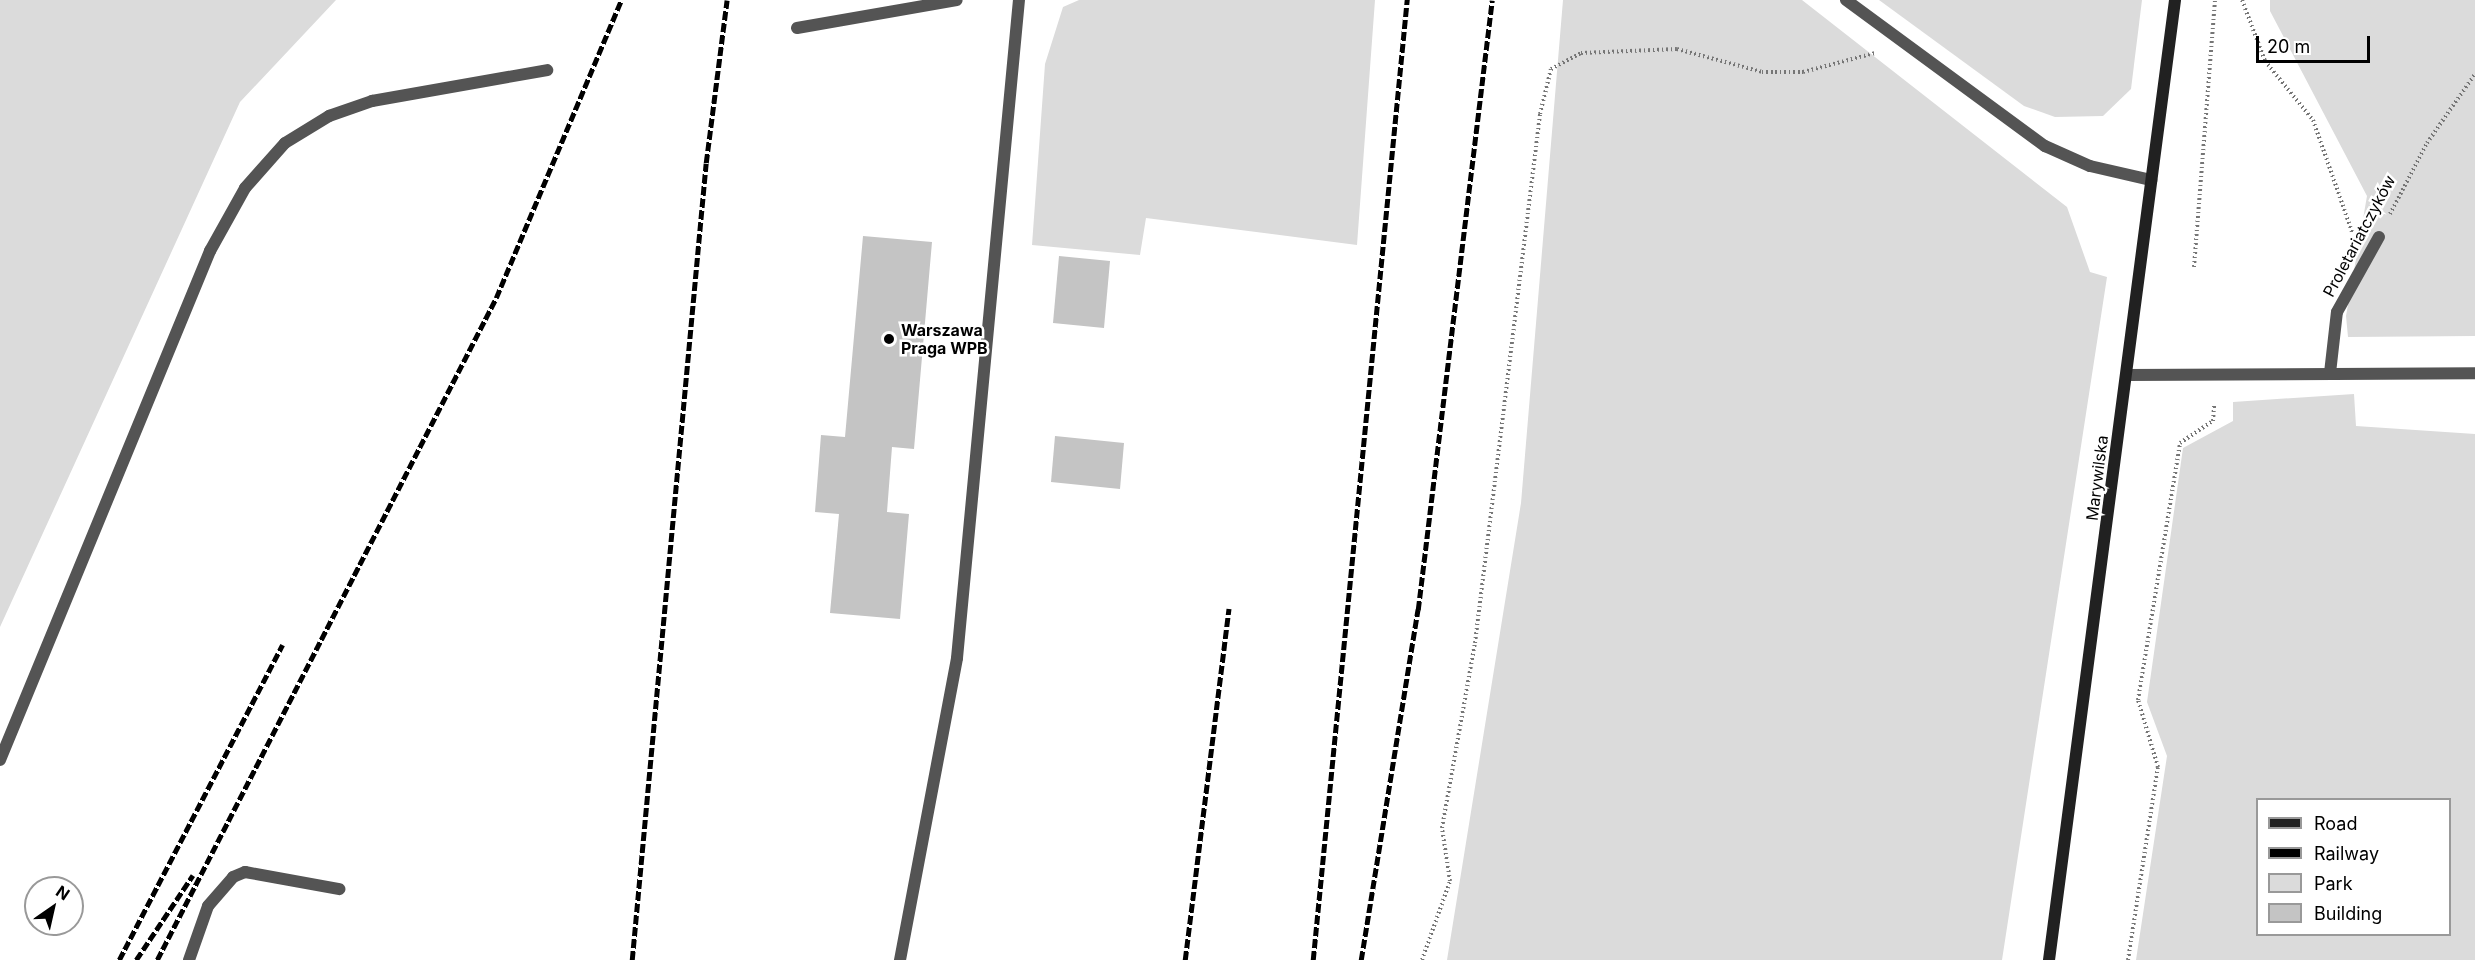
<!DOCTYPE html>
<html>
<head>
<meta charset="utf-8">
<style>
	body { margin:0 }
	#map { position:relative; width:2475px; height:960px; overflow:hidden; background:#fff; font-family:Inter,sans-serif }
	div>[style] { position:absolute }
	.green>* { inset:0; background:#dbdbdb }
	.building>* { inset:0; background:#c4c4c4 }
	.path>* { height:4px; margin-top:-2px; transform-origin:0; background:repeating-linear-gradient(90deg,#767676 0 1.5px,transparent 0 4.5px) }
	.lane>* { height:12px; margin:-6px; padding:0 6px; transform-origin:6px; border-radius:6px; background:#545454 }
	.secondary>* { height:12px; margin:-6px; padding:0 6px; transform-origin:6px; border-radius:6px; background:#212121 }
	.rail>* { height:4.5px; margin-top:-2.25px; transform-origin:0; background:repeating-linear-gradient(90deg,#000 0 9px,transparent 0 12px) }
	.dots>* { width:16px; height:16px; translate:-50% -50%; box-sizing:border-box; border:3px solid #fff; border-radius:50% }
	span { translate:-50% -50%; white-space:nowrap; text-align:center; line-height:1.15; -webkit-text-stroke:5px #fff; paint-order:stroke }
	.street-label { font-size:16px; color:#000 }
	.poi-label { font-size:16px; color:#000; font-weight:700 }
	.left { translate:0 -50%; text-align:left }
	.legend { position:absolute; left:2256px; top:798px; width:195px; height:138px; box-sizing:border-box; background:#fff; border:2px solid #999; margin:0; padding:8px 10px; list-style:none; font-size:18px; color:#000 }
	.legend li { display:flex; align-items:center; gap:12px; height:30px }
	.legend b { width:30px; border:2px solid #999 }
	.north { position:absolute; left:24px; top:876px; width:60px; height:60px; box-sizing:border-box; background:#fff; border:2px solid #999; border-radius:50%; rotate:34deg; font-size:16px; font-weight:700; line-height:24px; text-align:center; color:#000 }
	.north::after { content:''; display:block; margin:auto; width:21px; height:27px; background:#000; clip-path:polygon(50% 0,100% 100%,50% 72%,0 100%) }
	.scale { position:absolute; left:2256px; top:36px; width:114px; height:27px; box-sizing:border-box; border:3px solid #000; border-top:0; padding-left:8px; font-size:18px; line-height:21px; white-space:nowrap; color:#000; -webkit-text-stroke:4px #fff; paint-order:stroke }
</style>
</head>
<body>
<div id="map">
	<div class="green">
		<i style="clip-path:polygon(0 0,336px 0,240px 102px,0 627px)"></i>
		<i style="clip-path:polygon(1079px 0,1375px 0,1357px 245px,1146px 218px,1140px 255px,1032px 245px,1045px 64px,1063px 7px)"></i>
		<i style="clip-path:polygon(1563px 0,1802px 0,2067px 207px,2090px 272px,2107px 277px,2002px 960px,1447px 960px,1521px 503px)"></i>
		<i style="clip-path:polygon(1879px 0,2142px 0,2131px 89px,2103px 116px,2055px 117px,2024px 106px)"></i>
		<i style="clip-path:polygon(2270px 0,2475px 0,2475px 336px,2348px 337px,2346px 316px,2367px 196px,2270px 11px)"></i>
		<i style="clip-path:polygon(evenodd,2354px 394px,2356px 426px,2475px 434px,2475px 960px,2136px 960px,2167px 756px,2147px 702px,2183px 448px,2233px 421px,2233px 402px,2354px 394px,2258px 800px,2450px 800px,2450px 934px,2258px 934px,2258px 800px)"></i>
	</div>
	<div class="building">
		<i style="clip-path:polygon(863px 236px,932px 242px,914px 449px,892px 447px,887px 512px,909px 514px,900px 619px,830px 613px,839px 514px,815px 512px,821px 435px,845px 437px)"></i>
		<i style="clip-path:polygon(1059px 256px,1110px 261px,1104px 328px,1053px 323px)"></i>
		<i style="clip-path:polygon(1055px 436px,1124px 443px,1120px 489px,1051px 482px)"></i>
	</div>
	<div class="path">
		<i style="left:2242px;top:0;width:65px;rotate:69.3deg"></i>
		<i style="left:2265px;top:61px;width:76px;rotate:50.9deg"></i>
		<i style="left:2313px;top:120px;width:119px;rotate:70.8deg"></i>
		<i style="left:2390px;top:214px;width:80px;rotate:-62.5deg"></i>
		<i style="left:2427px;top:143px;width:84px;rotate:-55.2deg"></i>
		<i style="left:2194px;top:267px;width:268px;rotate:-85.5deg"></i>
		<i style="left:1422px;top:960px;width:84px;rotate:-70.5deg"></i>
		<i style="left:1450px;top:881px;width:54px;rotate:-98.6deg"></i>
		<i style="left:1442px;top:828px;width:188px;rotate:-79.9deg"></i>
		<i style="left:1475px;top:643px;width:533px;rotate:-82.99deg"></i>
		<i style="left:1540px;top:114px;width:46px;rotate:-76.3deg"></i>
		<i style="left:1551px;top:69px;width:34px;rotate:-28deg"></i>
		<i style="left:1581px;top:53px;width:96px;rotate:-2.4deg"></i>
		<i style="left:1677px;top:49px;width:88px;rotate:15.1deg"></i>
		<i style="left:1762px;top:72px;width:41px"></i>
		<i style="left:1803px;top:72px;width:74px;rotate:-14.8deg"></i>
		<i style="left:2128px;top:960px;width:195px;rotate:-81.2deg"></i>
		<i style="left:2158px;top:767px;width:70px;rotate:-106.6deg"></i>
		<i style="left:2138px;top:700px;width:260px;rotate:-80.7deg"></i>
		<i style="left:2180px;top:443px;width:40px;rotate:-34deg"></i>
		<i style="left:2213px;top:421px;width:16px;rotate:-86deg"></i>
	</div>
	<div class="lane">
		<i style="left:1846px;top:0;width:247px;rotate:36.3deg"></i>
		<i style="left:2045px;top:146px;width:49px;rotate:24deg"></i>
		<i style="left:2090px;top:166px;width:63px;rotate:12.9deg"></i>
		<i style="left:797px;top:28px;width:162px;rotate:-9.9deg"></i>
		<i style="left:2330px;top:373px;width:61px;rotate:-83.5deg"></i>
		<i style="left:2337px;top:312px;width:86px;rotate:-60.8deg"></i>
		<i style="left:2127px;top:375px;width:348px;rotate:-0.3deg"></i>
		<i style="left:0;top:760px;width:551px;rotate:-67.58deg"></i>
		<i style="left:210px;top:251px;width:72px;rotate:-60.9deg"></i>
		<i style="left:245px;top:188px;width:60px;rotate:-48.4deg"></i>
		<i style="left:285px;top:143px;width:52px;rotate:-31.5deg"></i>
		<i style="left:329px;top:116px;width:46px;rotate:-19.2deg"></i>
		<i style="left:372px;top:101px;width:178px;rotate:-10deg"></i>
		<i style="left:189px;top:960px;width:57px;rotate:-70.6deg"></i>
		<i style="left:208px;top:906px;width:38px;rotate:-49deg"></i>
		<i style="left:233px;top:877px;width:13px;rotate:-23deg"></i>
		<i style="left:245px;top:872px;width:96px;rotate:10.3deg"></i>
		<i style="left:900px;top:960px;width:307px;rotate:-79.3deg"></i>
		<i style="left:957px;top:658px;width:661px;rotate:-84.62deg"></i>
	</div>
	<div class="secondary">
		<i style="left:2049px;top:960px;width:968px;rotate:-82.52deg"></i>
	</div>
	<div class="rail">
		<i style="left:119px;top:960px;width:355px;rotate:-62.6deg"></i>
		<i style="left:136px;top:960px;width:102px;rotate:-56.2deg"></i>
		<i style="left:157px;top:960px;width:744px;rotate:-62.88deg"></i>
		<i style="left:496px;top:298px;width:323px;rotate:-67.2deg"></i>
		<i style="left:632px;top:960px;width:800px;rotate:-84.7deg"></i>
		<i style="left:706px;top:163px;width:164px;rotate:-82.7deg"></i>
		<i style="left:1185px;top:960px;width:354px;rotate:-82.9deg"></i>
		<i style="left:1313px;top:960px;width:965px;rotate:-84.41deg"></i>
		<i style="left:1361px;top:960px;width:355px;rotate:-80.8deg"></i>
		<i style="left:1418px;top:610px;width:614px;rotate:-83.08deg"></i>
	</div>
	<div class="dots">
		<i style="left:889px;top:339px;background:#000"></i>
	</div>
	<div class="street-label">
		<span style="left:2359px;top:236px;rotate:-62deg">Proletariatczyków</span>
		<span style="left:2097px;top:478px;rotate:-83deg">Marywilska</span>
	</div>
	<div class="poi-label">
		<span class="left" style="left:901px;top:339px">Warszawa<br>Praga WPB</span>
	</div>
	<ul class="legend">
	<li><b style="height:8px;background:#212121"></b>Road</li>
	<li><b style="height:8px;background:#000"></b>Railway</li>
	<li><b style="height:16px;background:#dbdbdb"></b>Park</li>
	<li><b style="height:16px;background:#c4c4c4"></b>Building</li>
	</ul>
	<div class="north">N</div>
	<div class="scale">20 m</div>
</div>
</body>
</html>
